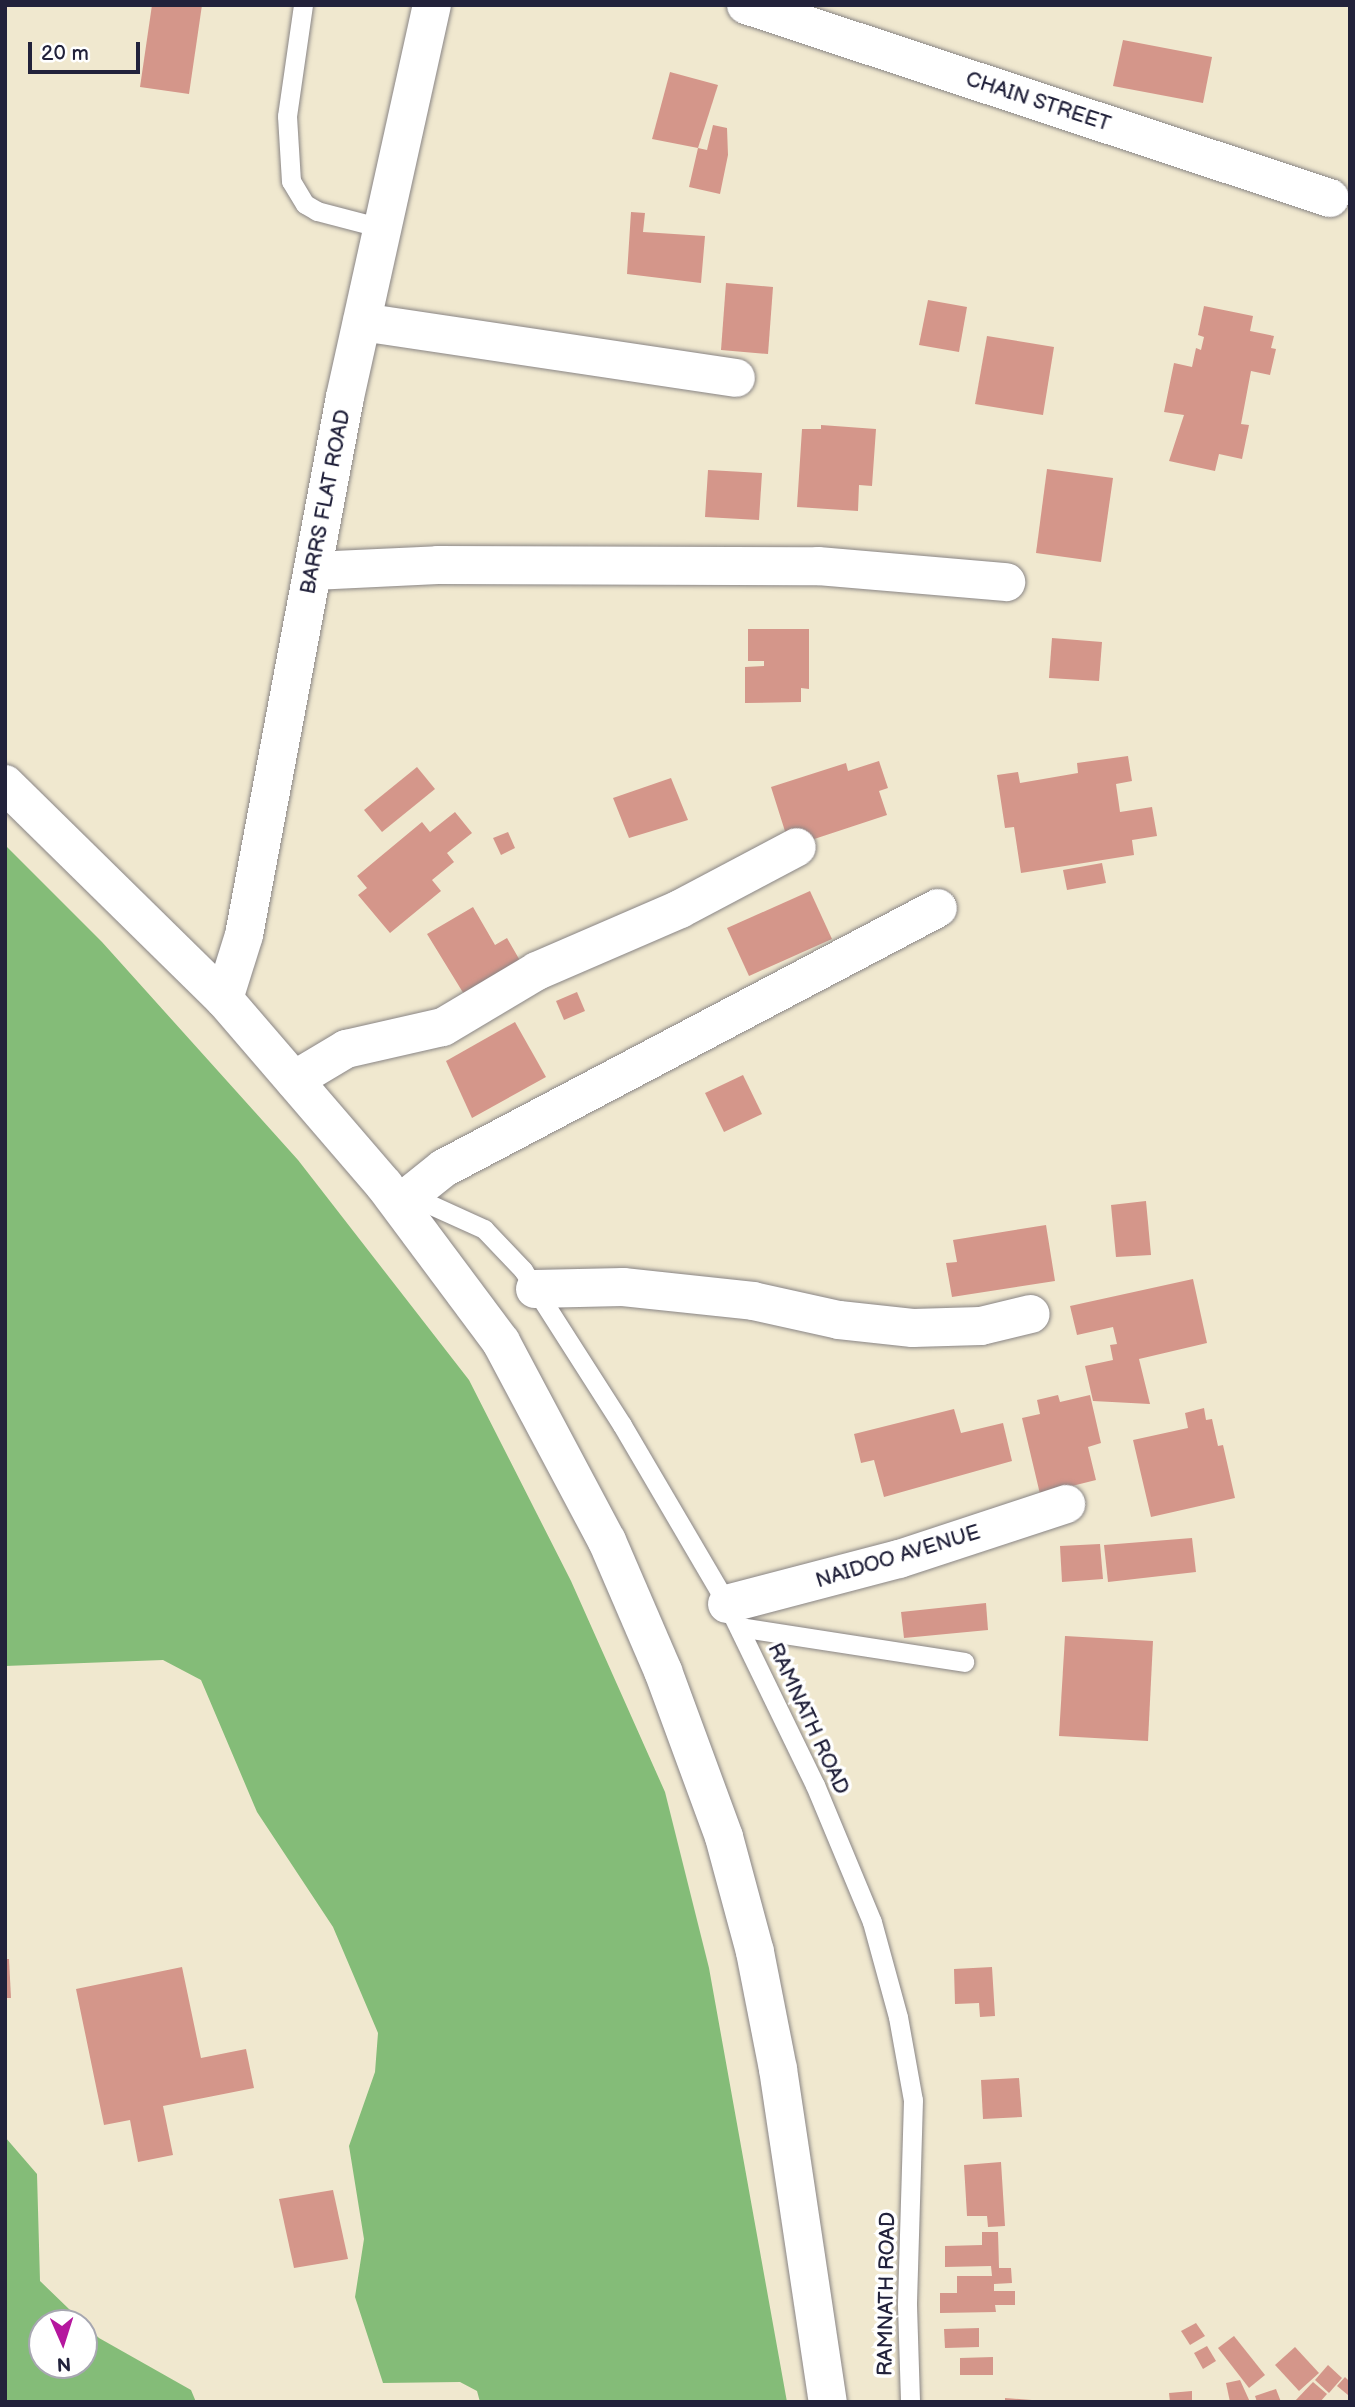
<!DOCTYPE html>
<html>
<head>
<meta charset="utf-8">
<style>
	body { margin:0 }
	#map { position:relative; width:1355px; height:2407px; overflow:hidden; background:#f0e8cf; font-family:"Balsamiq Sans",sans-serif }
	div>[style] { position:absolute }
	.forest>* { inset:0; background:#84bc78 }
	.building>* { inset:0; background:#d4968a }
	.roads { filter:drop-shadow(0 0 2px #898585) drop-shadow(0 0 2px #898585) }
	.service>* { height:19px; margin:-9.5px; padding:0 9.5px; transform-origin:9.5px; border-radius:9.5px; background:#fff }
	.minor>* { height:38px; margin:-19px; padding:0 19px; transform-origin:19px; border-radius:19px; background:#fff }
	.tertiary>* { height:38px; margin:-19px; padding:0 19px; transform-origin:19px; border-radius:19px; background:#fff }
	span { translate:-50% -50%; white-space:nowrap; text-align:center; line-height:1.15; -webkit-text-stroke:7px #fff; paint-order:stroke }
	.street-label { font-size:21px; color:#22223b }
	.frame { position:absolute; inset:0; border:7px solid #22223b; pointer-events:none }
	.north { position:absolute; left:28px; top:2309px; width:70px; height:70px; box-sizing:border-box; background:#fff; border:2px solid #a7a7b1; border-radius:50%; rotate:177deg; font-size:19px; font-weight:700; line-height:28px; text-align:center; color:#22223b }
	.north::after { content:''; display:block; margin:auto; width:24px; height:32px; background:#b5179e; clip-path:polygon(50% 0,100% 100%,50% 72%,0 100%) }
	.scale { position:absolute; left:28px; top:42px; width:112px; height:32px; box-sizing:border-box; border:4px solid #22223b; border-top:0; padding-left:9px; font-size:21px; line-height:24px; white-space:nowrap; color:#22223b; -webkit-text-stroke:5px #fff; paint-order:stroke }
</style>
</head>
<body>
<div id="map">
	<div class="forest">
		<i style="clip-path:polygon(5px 845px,102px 942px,298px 1160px,469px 1380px,571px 1581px,665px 1792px,709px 1968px,787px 2402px,480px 2402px,477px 2391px,460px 2382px,383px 2383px,355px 2297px,364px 2239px,349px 2146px,375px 2072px,378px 2033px,333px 1927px,257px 1812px,201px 1680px,163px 1660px,5px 1666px)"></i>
		<i style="clip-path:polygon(evenodd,5px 2137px,37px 2174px,40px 2281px,99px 2338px,191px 2390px,196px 2402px,5px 2402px,5px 2137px,42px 2323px,84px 2323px,84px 2365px,42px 2365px,42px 2323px)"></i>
	</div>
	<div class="building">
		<i style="clip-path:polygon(152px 5px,202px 5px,189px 94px,140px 87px)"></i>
		<i style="clip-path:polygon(1123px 40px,1212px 57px,1203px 103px,1113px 86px)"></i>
		<i style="clip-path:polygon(670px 72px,718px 85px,698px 148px,652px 139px)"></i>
		<i style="clip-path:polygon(713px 125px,727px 128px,728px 155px,720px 194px,689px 187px,698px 148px,707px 150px)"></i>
		<i style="clip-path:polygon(631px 212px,645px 213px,643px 232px,705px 236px,701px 283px,627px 274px)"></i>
		<i style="clip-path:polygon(726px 283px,773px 287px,768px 354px,721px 350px)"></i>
		<i style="clip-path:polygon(928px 300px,967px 307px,959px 352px,919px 345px)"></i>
		<i style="clip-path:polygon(1204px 306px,1253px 316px,1250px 331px,1274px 336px,1271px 348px,1276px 349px,1270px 375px,1251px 371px,1241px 424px,1249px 425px,1242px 459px,1219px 454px,1215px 471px,1169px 461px,1184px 415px,1164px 412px,1174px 363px,1192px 367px,1196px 348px,1201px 350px,1204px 337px,1198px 335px)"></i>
		<i style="clip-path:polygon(987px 336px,1054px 347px,1043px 415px,975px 404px)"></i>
		<i style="clip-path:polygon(821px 425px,876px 429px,872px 486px,859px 485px,858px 511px,797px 507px,802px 429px,821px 429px)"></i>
		<i style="clip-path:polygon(1047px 469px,1113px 478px,1101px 562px,1036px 553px)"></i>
		<i style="clip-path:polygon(708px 470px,762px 473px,759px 520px,705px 517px)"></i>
		<i style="clip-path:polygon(748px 629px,809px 629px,809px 689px,801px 688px,801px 702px,745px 703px,745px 667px,764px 666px,764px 661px,748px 661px)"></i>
		<i style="clip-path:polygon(1052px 638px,1102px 642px,1099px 681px,1049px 678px)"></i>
		<i style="clip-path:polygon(1128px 756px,1132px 781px,1116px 784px,1120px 812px,1152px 807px,1157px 836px,1132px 840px,1134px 855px,1021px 873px,1014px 827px,1005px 828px,997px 775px,1018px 772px,1020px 783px,1078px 773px,1077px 763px)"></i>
		<i style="clip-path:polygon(879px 761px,888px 788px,879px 791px,887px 815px,790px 847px,771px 787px,846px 763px,848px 771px)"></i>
		<i style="clip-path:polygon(417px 767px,435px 789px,382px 832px,364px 810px)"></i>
		<i style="clip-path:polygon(671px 778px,688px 820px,629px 838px,613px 798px)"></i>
		<i style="clip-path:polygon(455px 812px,472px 833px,447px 853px,454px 862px,432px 880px,441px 891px,390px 933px,358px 895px,367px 888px,357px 876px,422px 822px,430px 832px)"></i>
		<i style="clip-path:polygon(508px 832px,515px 848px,501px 855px,493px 838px)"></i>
		<i style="clip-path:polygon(1102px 863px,1106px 883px,1067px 890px,1063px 870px)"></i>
		<i style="clip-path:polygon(810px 891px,832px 939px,749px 976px,727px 928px)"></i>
		<i style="clip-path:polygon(473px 907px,495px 945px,507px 938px,526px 971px,470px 1004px,427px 934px)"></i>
		<i style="clip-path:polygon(577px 992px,585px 1011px,564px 1020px,556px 1001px)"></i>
		<i style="clip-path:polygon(515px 1022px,546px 1077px,472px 1118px,446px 1061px)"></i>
		<i style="clip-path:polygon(743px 1075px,762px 1114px,724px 1132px,705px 1093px)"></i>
		<i style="clip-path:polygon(1146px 1201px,1151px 1255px,1116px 1257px,1111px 1205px)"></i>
		<i style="clip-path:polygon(1046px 1225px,1055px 1281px,952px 1297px,946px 1263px,957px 1262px,953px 1240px)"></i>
		<i style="clip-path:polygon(1193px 1279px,1207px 1343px,1139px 1359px,1150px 1404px,1093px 1401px,1085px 1366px,1113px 1360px,1110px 1345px,1117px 1344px,1113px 1327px,1077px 1335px,1070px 1306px)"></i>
		<i style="clip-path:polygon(1058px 1395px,1060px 1402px,1090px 1395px,1101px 1443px,1088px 1447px,1096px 1480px,1040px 1494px,1022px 1418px,1040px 1414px,1037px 1400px)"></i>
		<i style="clip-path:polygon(1204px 1408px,1206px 1420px,1212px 1419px,1218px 1446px,1223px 1445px,1235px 1498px,1151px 1517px,1133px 1440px,1188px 1428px,1185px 1413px)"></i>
		<i style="clip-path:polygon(954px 1409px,961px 1433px,1003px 1423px,1012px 1461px,884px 1497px,874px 1460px,861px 1463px,854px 1434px)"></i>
		<i style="clip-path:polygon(1192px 1538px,1196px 1572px,1108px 1582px,1104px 1545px)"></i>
		<i style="clip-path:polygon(1100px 1544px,1103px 1579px,1062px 1582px,1060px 1546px)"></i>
		<i style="clip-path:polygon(986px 1603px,988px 1630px,904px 1638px,901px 1612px)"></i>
		<i style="clip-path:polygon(1065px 1636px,1153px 1641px,1148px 1741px,1059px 1736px)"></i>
		<i style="clip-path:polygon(5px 1959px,9px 1959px,11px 1998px,5px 1998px)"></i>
		<i style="clip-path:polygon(182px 1967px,201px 2058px,246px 2049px,254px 2088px,163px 2106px,173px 2155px,138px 2162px,130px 2120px,104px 2125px,76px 1989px)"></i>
		<i style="clip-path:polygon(992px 1967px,995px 2016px,980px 2017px,979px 2003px,955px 2004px,954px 1969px)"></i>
		<i style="clip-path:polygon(1019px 2078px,1022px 2117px,983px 2119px,981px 2080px)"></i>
		<i style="clip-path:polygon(1001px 2162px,1005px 2226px,988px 2227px,987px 2216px,967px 2216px,964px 2165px)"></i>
		<i style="clip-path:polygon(333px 2190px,348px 2259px,294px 2268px,279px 2199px)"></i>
		<i style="clip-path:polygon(982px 2232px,998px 2232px,999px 2268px,1011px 2268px,1012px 2283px,994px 2284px,994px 2291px,1015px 2291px,1015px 2305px,995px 2305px,996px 2312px,940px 2313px,940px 2293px,957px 2293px,957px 2276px,992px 2276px,991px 2266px,945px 2267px,945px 2246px,982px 2245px)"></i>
		<i style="clip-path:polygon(1196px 2323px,1205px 2336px,1190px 2345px,1181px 2331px)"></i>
		<i style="clip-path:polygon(979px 2328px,979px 2347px,945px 2348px,944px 2329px)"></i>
		<i style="clip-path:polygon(1234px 2336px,1265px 2375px,1249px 2388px,1218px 2348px)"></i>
		<i style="clip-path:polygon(1207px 2346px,1216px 2361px,1203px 2369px,1194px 2353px)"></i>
		<i style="clip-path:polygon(1295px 2347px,1319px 2373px,1299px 2391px,1275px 2365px)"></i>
		<i style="clip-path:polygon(993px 2357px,993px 2375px,960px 2375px,960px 2358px)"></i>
		<i style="clip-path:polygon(1328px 2365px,1342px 2378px,1329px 2393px,1315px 2380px)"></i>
		<i style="clip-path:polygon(1345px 2377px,1350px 2382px,1348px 2395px,1337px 2386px)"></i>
		<i style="clip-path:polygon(1240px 2380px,1250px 2402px,1230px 2402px,1226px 2383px)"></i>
		<i style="clip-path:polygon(1313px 2382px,1327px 2394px,1320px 2402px,1294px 2402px)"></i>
		<i style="clip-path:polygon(1276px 2389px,1281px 2402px,1257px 2402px,1255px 2396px)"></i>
		<i style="clip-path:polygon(1192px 2391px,1192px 2402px,1170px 2402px,1169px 2393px)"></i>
		<i style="clip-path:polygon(1005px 2398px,1032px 2400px,1032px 2402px,1005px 2402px)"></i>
	</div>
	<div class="roads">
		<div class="service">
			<i style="left:303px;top:5px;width:112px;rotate:98.2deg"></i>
			<i style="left:287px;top:116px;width:65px;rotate:86.5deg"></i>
			<i style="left:291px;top:181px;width:27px;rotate:59deg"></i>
			<i style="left:305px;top:204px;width:14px;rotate:30deg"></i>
			<i style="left:317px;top:211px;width:67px;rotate:14.7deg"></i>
			<i style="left:407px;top:1194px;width:85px;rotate:24.4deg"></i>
			<i style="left:484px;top:1229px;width:57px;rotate:46.4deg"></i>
			<i style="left:523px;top:1270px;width:184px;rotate:57.4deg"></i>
			<i style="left:622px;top:1425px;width:208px;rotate:59.6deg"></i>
			<i style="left:727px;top:1604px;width:201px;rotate:64.1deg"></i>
			<i style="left:815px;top:1785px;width:148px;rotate:67.4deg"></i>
			<i style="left:872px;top:1922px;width:98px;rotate:74.7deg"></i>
			<i style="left:898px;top:2017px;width:84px;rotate:79.8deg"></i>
			<i style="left:913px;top:2100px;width:205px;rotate:91.7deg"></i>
			<i style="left:907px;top:2305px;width:97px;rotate:88.2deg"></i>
			<i style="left:739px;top:1627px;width:228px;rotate:8.8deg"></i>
		</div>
		<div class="minor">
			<i style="left:746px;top:5px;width:615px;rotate:18.29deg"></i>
			<i style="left:362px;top:322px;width:378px;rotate:8.5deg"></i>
			<i style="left:313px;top:571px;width:125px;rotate:-2.7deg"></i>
			<i style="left:438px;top:565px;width:380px;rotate:0.2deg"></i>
			<i style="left:818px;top:566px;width:189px;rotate:4.9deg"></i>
			<i style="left:224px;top:999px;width:67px;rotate:-72.6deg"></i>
			<i style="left:244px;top:935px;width:547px;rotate:-79.37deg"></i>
			<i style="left:345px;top:397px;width:402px;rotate:-77.5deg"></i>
			<i style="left:294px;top:1080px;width:61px;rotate:-30.8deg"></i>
			<i style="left:346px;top:1049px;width:99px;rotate:-12.8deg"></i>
			<i style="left:443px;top:1027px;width:109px;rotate:-30.8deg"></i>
			<i style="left:537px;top:971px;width:156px;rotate:-23.4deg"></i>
			<i style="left:680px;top:909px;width:132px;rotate:-27.9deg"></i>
			<i style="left:410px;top:1195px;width:43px;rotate:-38.5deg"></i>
			<i style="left:444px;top:1168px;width:558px;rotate:-27.76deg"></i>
			<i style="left:535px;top:1289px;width:88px;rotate:-1.3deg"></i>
			<i style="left:623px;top:1287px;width:131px;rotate:6.1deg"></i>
			<i style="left:753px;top:1301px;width:88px;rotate:12.5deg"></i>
			<i style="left:839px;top:1320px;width:74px;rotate:6.2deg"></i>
			<i style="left:913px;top:1328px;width:68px;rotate:-1.7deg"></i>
			<i style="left:981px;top:1326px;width:51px;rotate:-13.5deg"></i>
			<i style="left:727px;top:1604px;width:178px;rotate:-14.7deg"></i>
			<i style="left:899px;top:1559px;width:176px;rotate:-18.2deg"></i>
		</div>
		<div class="tertiary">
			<i style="left:5px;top:784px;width:307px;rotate:44.5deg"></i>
			<i style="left:224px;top:999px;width:245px;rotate:49.3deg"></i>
			<i style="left:384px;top:1185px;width:196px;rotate:53.3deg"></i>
			<i style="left:501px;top:1342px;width:225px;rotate:62deg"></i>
			<i style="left:607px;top:1541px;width:142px;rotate:66.7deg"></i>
			<i style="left:663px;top:1671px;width:177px;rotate:69.8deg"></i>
			<i style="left:724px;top:1837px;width:119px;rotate:74.9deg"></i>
			<i style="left:755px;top:1952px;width:119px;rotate:78.9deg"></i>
			<i style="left:778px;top:2069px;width:337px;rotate:81.5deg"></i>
		</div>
	</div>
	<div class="street-label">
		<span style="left:1038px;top:102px;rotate:18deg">CHAIN STREET</span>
		<span style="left:326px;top:502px;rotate:-79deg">BARRS FLAT ROAD</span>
		<span style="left:898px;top:1557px;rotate:-17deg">NAIDOO AVENUE</span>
		<span style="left:808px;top:1719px;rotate:65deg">RAMNATH ROAD</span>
		<span style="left:887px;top:2294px;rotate:-89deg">RAMNATH ROAD</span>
	</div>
	<div class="frame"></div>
	<div class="north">N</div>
	<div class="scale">20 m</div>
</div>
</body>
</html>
